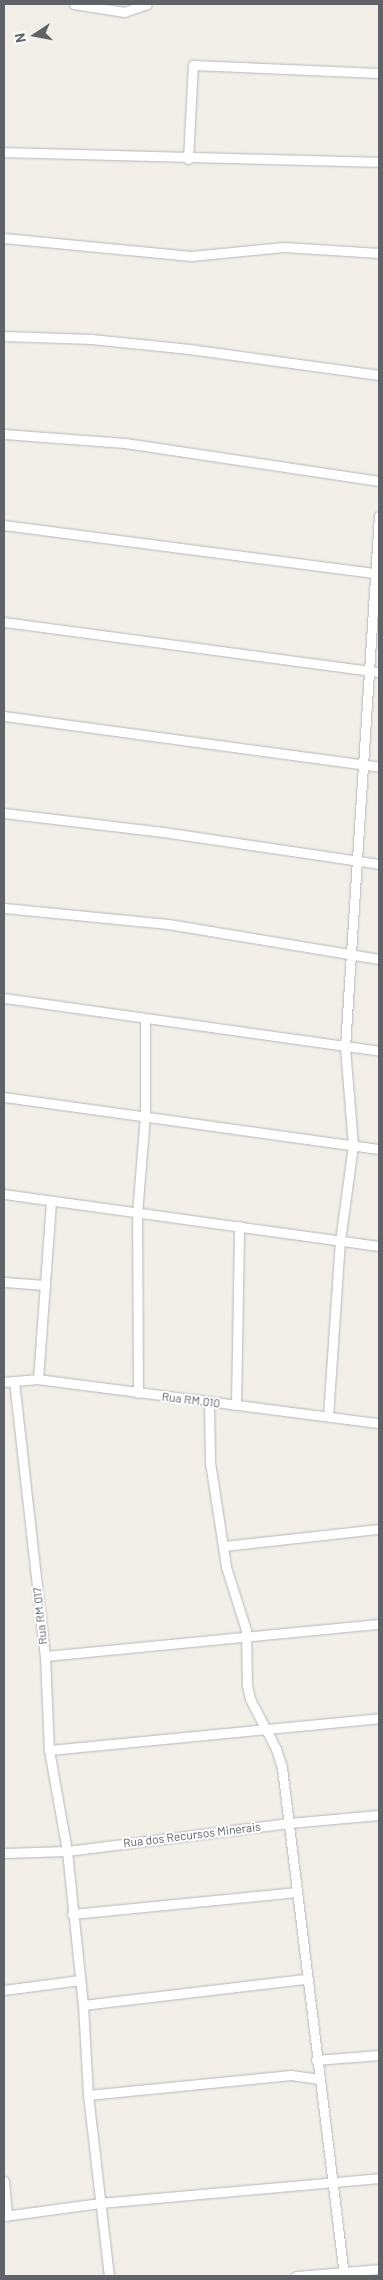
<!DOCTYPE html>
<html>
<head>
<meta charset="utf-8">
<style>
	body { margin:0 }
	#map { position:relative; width:383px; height:2280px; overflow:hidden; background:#f1efe8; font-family:Barlow,sans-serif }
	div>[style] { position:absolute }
	.roads { filter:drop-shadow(0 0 1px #b5b8bc) drop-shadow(0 0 1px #b5b8bc) }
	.minor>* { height:9px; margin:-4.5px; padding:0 4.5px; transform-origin:4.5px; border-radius:4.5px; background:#fff }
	span { translate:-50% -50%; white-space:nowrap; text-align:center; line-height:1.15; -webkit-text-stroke:4px #fff; paint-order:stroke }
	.street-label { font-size:12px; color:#5f6368 }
	.frame { position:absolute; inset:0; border:5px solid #5f6368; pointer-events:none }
	.north { position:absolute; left:10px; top:10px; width:50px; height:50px; -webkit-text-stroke:4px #fff; paint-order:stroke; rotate:259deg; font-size:14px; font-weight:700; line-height:20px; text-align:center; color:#5f6368 }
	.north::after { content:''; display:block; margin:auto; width:18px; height:22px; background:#5f6368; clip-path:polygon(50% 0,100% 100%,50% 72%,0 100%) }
</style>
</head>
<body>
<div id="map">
	<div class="roads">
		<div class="minor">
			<i style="left:74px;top:4px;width:51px;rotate:9.1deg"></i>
			<i style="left:124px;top:12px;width:24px;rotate:-19deg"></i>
			<i style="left:4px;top:152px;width:375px;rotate:1.5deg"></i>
			<i style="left:188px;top:159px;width:94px;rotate:-87deg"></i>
			<i style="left:193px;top:65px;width:186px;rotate:2.5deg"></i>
			<i style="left:4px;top:238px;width:188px;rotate:5.5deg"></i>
			<i style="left:191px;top:256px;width:93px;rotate:-5.5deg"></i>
			<i style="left:284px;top:247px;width:95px;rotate:3.6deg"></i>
			<i style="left:4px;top:336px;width:87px;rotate:2deg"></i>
			<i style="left:91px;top:339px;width:99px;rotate:5.8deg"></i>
			<i style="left:189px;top:349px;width:192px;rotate:7.8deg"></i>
			<i style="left:4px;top:434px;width:121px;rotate:4.3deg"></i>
			<i style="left:125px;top:443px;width:257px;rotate:8.5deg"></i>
			<i style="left:4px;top:525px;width:378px;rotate:7.4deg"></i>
			<i style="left:4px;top:622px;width:378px;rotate:7.6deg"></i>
			<i style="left:4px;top:716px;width:378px;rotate:7.7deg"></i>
			<i style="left:4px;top:813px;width:160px;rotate:6.8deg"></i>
			<i style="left:163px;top:832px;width:218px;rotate:8.4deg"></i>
			<i style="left:4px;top:908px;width:165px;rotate:5.6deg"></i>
			<i style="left:168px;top:924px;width:214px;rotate:9.4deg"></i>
			<i style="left:4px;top:998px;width:379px;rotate:8deg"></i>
			<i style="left:4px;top:1097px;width:379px;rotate:7.9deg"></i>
			<i style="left:4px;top:1194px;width:379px;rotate:7.9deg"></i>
			<i style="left:4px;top:1282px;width:41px;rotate:4.2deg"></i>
			<i style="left:38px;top:1379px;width:178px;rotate:-85.8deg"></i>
			<i style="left:14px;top:1381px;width:277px;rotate:83.6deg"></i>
			<i style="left:45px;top:1656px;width:94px;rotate:87.6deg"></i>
			<i style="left:49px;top:1750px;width:103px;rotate:79.9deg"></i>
			<i style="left:67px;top:1851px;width:155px;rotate:84.1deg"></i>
			<i style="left:83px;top:2005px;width:90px;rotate:86.8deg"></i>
			<i style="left:88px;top:2095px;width:182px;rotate:83.4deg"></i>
			<i style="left:4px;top:1382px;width:34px;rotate:-5deg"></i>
			<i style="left:38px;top:1379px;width:344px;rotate:7.4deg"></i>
			<i style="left:138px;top:1393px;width:179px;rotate:-90.3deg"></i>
			<i style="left:137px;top:1214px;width:99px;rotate:-85.4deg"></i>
			<i style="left:145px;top:1115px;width:96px;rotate:-90deg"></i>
			<i style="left:209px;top:1403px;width:59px;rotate:89deg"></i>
			<i style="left:210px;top:1462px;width:106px;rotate:81.3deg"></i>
			<i style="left:226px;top:1567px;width:66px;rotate:72.4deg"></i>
			<i style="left:246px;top:1630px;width:55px;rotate:89deg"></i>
			<i style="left:247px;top:1685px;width:14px;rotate:78deg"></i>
			<i style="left:250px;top:1699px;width:56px;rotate:62.5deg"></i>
			<i style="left:276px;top:1749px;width:20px;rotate:72deg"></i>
			<i style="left:282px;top:1768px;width:512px;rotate:83.04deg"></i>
			<i style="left:236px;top:1405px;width:179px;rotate:-89deg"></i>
			<i style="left:328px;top:1416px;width:175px;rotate:-86.1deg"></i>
			<i style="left:340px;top:1241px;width:97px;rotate:-82.3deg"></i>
			<i style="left:353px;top:1145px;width:98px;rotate:-94.7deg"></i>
			<i style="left:345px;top:1047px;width:532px;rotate:-86.34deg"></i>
			<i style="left:224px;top:1546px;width:156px;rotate:-6.3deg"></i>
			<i style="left:45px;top:1656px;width:336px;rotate:-5.5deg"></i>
			<i style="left:49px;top:1750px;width:332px;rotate:-5.5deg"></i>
			<i style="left:4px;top:1853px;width:63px;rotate:-1.8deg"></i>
			<i style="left:67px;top:1851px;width:224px;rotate:-7.2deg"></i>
			<i style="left:289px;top:1823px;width:90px;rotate:-5.1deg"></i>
			<i style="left:72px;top:1914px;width:224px;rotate:-5.6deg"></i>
			<i style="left:4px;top:1990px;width:77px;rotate:-7.5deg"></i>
			<i style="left:83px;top:2005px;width:225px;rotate:-6.7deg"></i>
			<i style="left:316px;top:2060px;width:63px;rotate:-4.5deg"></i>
			<i style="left:88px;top:2095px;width:204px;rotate:-5.6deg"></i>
			<i style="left:291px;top:2075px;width:27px;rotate:8deg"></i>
			<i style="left:4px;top:2181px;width:35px;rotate:85deg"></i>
			<i style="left:4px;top:2216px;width:97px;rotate:-7.7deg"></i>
			<i style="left:100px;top:2203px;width:280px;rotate:-5.1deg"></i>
			<i style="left:296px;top:2276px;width:83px;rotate:-4.8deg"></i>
		</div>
	</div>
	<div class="street-label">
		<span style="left:191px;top:1400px;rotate:7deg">Rua RM.010</span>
		<span style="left:40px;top:1616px;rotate:-96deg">Rua RM.017</span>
		<span style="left:192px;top:1835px;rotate:-7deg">Rua dos Recursos Minerais</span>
	</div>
	<div class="frame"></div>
	<div class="north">N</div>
</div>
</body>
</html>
